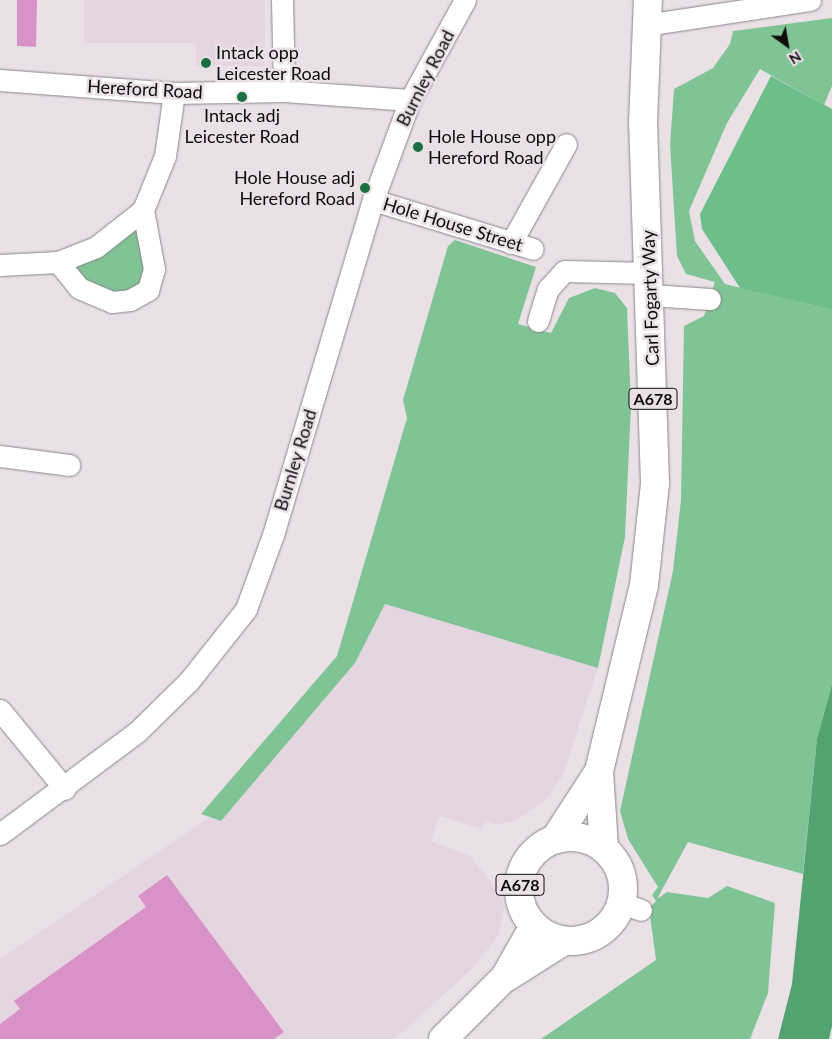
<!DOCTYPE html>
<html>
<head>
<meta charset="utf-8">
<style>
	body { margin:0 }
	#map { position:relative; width:832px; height:1039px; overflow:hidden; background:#eae1e7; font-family:Lato,sans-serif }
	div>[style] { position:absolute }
	.built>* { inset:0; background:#e5d5e0 }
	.green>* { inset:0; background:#80c496 }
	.forest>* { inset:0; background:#6dbe8a }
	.water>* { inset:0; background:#52a370 }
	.building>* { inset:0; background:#d992c8 }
	.roads { filter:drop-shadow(0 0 1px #8d858b) drop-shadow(0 0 1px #8d858b) }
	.minor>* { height:21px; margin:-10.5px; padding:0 10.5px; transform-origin:10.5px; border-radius:10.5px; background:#fff }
	.highway>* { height:28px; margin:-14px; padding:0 14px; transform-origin:14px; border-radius:14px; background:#fff }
	.highway>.ring { margin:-14px; padding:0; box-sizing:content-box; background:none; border:28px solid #fff; border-radius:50% }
	.dots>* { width:14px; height:14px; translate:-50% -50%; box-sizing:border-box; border:2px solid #eae1e7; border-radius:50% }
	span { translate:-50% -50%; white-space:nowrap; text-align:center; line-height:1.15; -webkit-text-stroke:5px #eae1e7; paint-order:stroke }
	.shield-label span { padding:1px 4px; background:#eae1e7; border:1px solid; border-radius:4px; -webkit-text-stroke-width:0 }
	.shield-label { font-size:16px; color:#0e0c0e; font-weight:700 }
	.poi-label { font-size:18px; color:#0e0c0e }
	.left { translate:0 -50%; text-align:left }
	.right { translate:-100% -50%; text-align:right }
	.street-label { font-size:18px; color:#0e0c0e }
	.north { position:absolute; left:762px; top:20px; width:50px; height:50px; -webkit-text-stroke:4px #eae1e7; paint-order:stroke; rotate:148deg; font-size:14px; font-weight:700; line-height:20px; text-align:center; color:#0e0c0e }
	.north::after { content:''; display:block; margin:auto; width:18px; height:22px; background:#0e0c0e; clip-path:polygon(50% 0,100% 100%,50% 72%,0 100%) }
</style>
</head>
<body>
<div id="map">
	<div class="built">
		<i style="clip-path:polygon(84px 0,265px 0,265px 66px,196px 66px,196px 43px,84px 43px)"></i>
		<i style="clip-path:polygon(385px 604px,598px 668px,562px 777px,546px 800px,514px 821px,497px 825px,485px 821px,482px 829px,439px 816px,431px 841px,470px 856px,500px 893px,504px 907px,499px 935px,472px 969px,395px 1039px,0 1039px,0 959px,210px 817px,221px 821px,355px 663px)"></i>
	</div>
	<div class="green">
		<i style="clip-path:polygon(832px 18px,832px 86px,824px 105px,760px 69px,727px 123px,689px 211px,695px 241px,725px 284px,832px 310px,832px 684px,817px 739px,803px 874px,688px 842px,657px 899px,667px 892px,708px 898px,727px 886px,775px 903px,768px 993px,750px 1039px,541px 1039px,656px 960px,649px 908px,656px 901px,652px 895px,658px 887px,628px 839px,620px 811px,673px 571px,681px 500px,684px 326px,704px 316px,715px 282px,686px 274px,677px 256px,670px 145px,674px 89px,713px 68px,730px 44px,733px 31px)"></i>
		<i style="clip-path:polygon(143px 210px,148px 290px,112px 302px,58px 262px)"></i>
		<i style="clip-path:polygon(455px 240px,536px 267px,518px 324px,551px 333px,569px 298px,595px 288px,615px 293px,627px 308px,631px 405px,625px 537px,598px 668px,385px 604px,355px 663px,221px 821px,201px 814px,337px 656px,407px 418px,403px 400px,448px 246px)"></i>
	</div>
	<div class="forest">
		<i style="clip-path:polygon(771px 76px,832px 109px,832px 310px,740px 288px,702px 229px,700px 214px)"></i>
	</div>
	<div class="water">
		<i style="clip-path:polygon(832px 684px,832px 1026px,829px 1039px,778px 1039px,792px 984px,817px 739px)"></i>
	</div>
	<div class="building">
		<i style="clip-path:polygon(17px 0,37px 0,36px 47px,17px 46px)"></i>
		<i style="clip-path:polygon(167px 875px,284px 1032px,274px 1039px,0 1039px,0 1024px,20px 1009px,14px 1001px,146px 907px,138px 896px)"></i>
	</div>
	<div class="roads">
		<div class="minor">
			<i style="left:282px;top:0;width:91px;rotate:88.7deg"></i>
			<i style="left:645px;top:25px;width:167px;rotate:-8.6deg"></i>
			<i style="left:0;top:80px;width:174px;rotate:4.3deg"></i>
			<i style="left:174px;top:93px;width:110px;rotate:-1deg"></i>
			<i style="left:284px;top:91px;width:126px;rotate:4.1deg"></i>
			<i style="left:373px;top:200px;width:167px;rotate:17deg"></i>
			<i style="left:511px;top:243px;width:113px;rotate:-60.9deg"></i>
			<i style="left:58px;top:262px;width:33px;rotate:51deg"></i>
			<i style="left:79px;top:288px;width:36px;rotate:23deg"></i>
			<i style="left:112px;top:302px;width:18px;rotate:-6deg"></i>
			<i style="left:130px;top:300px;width:21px;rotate:-29deg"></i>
			<i style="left:148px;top:290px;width:22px;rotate:-74deg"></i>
			<i style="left:154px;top:269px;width:60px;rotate:-100.6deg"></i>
			<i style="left:0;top:265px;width:58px;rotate:-3deg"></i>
			<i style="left:58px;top:262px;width:41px;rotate:-21.5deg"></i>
			<i style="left:96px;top:247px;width:60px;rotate:-38.2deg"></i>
			<i style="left:143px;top:210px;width:58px;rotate:-67.8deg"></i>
			<i style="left:165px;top:156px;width:64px;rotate:-81.9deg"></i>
			<i style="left:651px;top:295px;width:59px;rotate:3.9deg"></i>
			<i style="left:538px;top:321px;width:34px;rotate:-73deg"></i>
			<i style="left:548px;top:289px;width:24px;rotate:-48deg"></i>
			<i style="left:564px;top:271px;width:86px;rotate:1.3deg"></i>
			<i style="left:0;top:456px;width:70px;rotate:7.4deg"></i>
			<i style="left:0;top:710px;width:102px;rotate:50.6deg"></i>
			<i style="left:0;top:834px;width:172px;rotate:-36.7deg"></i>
			<i style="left:138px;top:731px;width:71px;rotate:-44.4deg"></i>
			<i style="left:189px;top:681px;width:92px;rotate:-51.6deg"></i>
			<i style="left:246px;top:609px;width:79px;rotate:-70deg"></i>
			<i style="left:273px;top:535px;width:350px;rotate:-73.4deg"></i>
			<i style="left:373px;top:200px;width:107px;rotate:-69.7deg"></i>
			<i style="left:410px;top:100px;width:114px;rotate:-61.2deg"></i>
			<i style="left:621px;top:903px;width:21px;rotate:19deg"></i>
		</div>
		<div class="highway">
			<i style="left:599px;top:771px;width:77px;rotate:86.3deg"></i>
			<i class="ring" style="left:519px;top:837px;width:76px;height:76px"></i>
			<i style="left:555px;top:839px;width:81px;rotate:-57.1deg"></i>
			<i style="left:599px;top:771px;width:191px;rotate:-76.4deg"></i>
			<i style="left:644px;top:585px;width:103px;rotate:-83.8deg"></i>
			<i style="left:655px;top:483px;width:360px;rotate:-91.9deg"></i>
			<i style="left:643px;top:123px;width:123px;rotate:-87.7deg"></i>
			<i style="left:507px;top:977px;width:67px;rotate:-32.3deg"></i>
			<i style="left:443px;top:1039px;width:88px;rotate:-45deg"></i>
			<i style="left:505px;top:977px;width:59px;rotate:-60.4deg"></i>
		</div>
	</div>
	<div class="dots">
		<i style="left:206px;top:63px;background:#1b6f41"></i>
		<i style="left:242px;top:97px;background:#1b6f41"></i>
		<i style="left:418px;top:147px;background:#1b6f41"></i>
		<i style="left:365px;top:188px;background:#1b6f41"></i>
	</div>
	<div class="shield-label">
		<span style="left:653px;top:399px">A678</span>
		<span style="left:520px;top:885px">A678</span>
	</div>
	<div class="poi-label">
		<span class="left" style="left:216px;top:63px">Intack opp<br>Leicester Road</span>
		<span style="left:242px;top:126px">Intack adj<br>Leicester Road</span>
		<span class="left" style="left:428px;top:147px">Hole House opp<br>Hereford Road</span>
		<span class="right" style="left:355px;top:188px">Hole House adj<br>Hereford Road</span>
	</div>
	<div class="street-label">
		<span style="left:425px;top:78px;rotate:-63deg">Burnley Road</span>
		<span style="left:145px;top:89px;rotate:3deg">Hereford Road</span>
		<span style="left:453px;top:224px;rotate:17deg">Hole House Street</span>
		<span style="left:650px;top:298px;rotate:-92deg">Carl Fogarty Way</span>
		<span style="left:295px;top:460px;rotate:-73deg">Burnley Road</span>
	</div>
	<div class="north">N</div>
</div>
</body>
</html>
